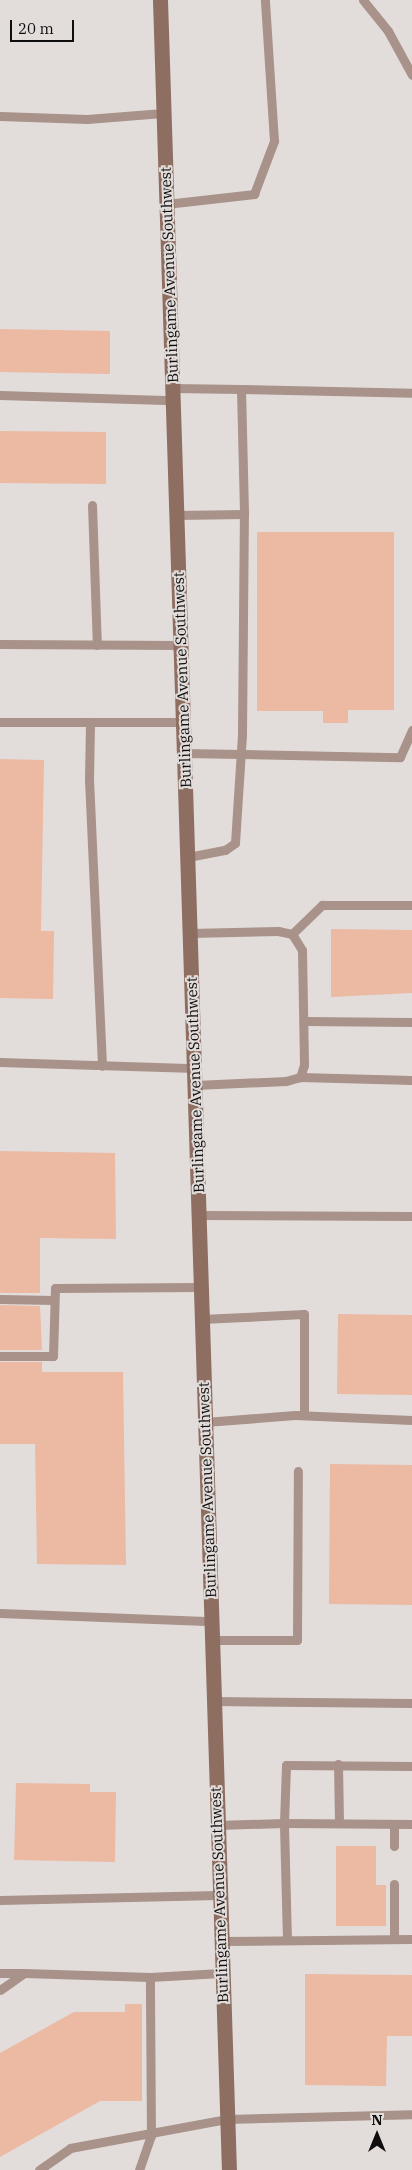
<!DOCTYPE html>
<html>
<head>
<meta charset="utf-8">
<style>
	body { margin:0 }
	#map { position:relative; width:412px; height:2170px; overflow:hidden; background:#e2dddb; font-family:"IBM Plex Serif",serif }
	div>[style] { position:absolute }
	.building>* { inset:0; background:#ecb9a3 }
	.lane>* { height:9px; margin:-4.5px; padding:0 4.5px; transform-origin:4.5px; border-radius:4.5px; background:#a89289 }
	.secondary>* { height:15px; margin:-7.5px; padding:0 7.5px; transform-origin:7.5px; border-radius:7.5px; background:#8d6e60 }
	span { translate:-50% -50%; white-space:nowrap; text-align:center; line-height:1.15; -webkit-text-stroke:4px #e2dddb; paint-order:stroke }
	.street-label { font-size:15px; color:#0f0d0d }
	.north { position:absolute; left:352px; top:2110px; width:50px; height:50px; -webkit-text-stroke:4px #e2dddb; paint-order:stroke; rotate:0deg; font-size:14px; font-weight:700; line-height:20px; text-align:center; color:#0f0d0d }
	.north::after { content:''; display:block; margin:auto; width:18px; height:22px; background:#0f0d0d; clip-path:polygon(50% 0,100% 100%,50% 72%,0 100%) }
	.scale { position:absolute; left:10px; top:20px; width:64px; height:22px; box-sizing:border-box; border:2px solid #0f0d0d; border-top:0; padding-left:6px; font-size:15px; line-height:18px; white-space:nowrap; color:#0f0d0d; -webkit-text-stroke:4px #e2dddb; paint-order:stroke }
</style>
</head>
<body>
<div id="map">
	<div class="building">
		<i style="clip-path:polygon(0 329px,110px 331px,110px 374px,0 372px)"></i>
		<i style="clip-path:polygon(0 431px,106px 432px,106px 484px,0 483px)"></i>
		<i style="clip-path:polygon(257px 532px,394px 532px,394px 710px,348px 710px,348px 723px,323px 723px,323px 711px,257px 711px)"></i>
		<i style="clip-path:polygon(0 759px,44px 760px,41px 931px,54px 931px,53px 999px,0 998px)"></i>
		<i style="clip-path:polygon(331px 929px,412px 930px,412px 993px,331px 997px)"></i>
		<i style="clip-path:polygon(0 1151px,115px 1153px,116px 1239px,40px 1238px,40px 1293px,0 1293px)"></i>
		<i style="clip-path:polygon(0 1305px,40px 1306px,42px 1350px,0 1350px)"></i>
		<i style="clip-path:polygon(338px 1314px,412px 1315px,412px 1395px,337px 1394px)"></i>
		<i style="clip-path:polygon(0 1362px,42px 1362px,42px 1372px,123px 1372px,126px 1565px,37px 1564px,35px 1444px,0 1444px)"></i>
		<i style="clip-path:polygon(330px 1464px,412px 1465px,412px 1605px,329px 1604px)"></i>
		<i style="clip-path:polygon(16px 1783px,90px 1784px,90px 1792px,116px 1792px,115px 1862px,14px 1860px)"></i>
		<i style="clip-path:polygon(336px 1846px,376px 1846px,376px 1885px,386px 1885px,386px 1926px,336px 1926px)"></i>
		<i style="clip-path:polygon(305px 1974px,412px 1975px,412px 2036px,387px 2036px,386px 2086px,305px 2085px)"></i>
		<i style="clip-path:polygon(125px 2004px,142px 2004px,142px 2101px,100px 2101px,0 2157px,0 2053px,74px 2012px,125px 2012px)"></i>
	</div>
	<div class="lane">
		<i style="left:363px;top:0;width:40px;rotate:51deg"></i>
		<i style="left:388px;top:31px;width:50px;rotate:61.4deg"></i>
		<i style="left:0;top:116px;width:87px;rotate:2deg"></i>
		<i style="left:87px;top:119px;width:76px;rotate:-4.5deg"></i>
		<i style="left:166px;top:204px;width:89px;rotate:-6.5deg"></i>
		<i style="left:254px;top:194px;width:57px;rotate:-69.3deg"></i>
		<i style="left:274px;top:141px;width:141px;rotate:-93.7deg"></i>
		<i style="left:172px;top:388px;width:69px;rotate:0.8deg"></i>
		<i style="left:241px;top:389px;width:125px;rotate:88.6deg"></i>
		<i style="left:244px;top:514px;width:68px;rotate:179.2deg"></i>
		<i style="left:241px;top:389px;width:171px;rotate:1.3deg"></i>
		<i style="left:0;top:395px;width:173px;rotate:1.7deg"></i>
		<i style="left:92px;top:505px;width:140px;rotate:88deg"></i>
		<i style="left:0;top:644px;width:181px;rotate:0.3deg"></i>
		<i style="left:0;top:722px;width:183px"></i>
		<i style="left:90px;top:723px;width:56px;rotate:91deg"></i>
		<i style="left:89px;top:779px;width:287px;rotate:87.4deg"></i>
		<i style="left:184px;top:753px;width:216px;rotate:1.1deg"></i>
		<i style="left:400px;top:757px;width:30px;rotate:-66deg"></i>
		<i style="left:188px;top:857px;width:38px;rotate:-11deg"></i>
		<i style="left:225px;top:850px;width:12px;rotate:-35deg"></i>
		<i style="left:235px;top:843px;width:109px;rotate:-86.3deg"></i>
		<i style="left:242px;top:734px;width:220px;rotate:-89.5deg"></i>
		<i style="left:190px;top:933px;width:88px;rotate:-1.3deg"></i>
		<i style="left:278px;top:931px;width:14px;rotate:12deg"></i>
		<i style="left:292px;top:934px;width:19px;rotate:58deg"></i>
		<i style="left:302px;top:950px;width:115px;rotate:89deg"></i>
		<i style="left:304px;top:1065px;width:13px;rotate:108deg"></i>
		<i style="left:300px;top:1077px;width:15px;rotate:164deg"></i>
		<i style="left:286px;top:1081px;width:91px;rotate:177.5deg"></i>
		<i style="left:292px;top:934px;width:42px;rotate:-44deg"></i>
		<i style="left:322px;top:905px;width:90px"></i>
		<i style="left:304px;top:1021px;width:108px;rotate:0.5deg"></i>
		<i style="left:0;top:1062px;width:195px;rotate:1.8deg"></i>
		<i style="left:300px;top:1077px;width:112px;rotate:1.5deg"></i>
		<i style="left:199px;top:1215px;width:213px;rotate:0.3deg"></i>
		<i style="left:0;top:1299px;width:54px;rotate:1.1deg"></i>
		<i style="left:202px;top:1319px;width:102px;rotate:-2.8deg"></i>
		<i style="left:304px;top:1314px;width:101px;rotate:90deg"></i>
		<i style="left:0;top:1356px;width:53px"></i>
		<i style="left:53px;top:1356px;width:68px;rotate:-88.3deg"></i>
		<i style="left:55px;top:1288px;width:146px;rotate:-0.4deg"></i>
		<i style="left:205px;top:1422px;width:90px;rotate:-4.4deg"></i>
		<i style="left:295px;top:1415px;width:117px;rotate:2.4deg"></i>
		<i style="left:0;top:1613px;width:212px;rotate:2.2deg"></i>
		<i style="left:212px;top:1640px;width:85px"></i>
		<i style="left:297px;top:1640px;width:169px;rotate:-89.7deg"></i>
		<i style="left:213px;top:1701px;width:199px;rotate:0.6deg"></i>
		<i style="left:338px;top:1764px;width:59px;rotate:89deg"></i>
		<i style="left:394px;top:1824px;width:22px;rotate:90deg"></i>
		<i style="left:217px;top:1825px;width:67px;rotate:-1.7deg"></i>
		<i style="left:284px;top:1823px;width:58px;rotate:-88deg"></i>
		<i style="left:286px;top:1765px;width:126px;rotate:0.5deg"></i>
		<i style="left:0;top:1900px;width:218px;rotate:-1.3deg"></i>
		<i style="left:394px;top:1939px;width:55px;rotate:-90deg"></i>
		<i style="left:287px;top:1940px;width:117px;rotate:-91.5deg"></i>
		<i style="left:284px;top:1823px;width:128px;rotate:0.4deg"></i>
		<i style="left:220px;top:1941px;width:192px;rotate:-0.6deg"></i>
		<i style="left:0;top:1973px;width:24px"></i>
		<i style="left:0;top:1990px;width:29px;rotate:-35deg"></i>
		<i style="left:24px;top:1973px;width:126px;rotate:1.8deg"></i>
		<i style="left:150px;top:1977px;width:71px;rotate:-3.2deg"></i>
		<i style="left:39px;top:2170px;width:38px;rotate:-35deg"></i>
		<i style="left:70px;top:2148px;width:160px;rotate:-10.5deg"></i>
		<i style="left:227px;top:2119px;width:185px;rotate:-1.5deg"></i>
		<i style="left:139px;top:2170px;width:36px;rotate:-71deg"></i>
		<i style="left:151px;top:2136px;width:159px;rotate:-90.4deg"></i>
	</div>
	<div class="secondary">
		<i style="left:160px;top:0;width:2171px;rotate:88.18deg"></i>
	</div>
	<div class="street-label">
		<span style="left:169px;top:275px;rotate:-92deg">Burlingame Avenue Southwest</span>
		<span style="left:182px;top:680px;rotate:-92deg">Burlingame Avenue Southwest</span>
		<span style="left:195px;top:1085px;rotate:-92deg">Burlingame Avenue Southwest</span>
		<span style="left:207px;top:1490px;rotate:-92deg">Burlingame Avenue Southwest</span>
		<span style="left:219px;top:1895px;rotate:-92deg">Burlingame Avenue Southwest</span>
	</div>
	<div class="north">N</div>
	<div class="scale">20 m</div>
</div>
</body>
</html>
